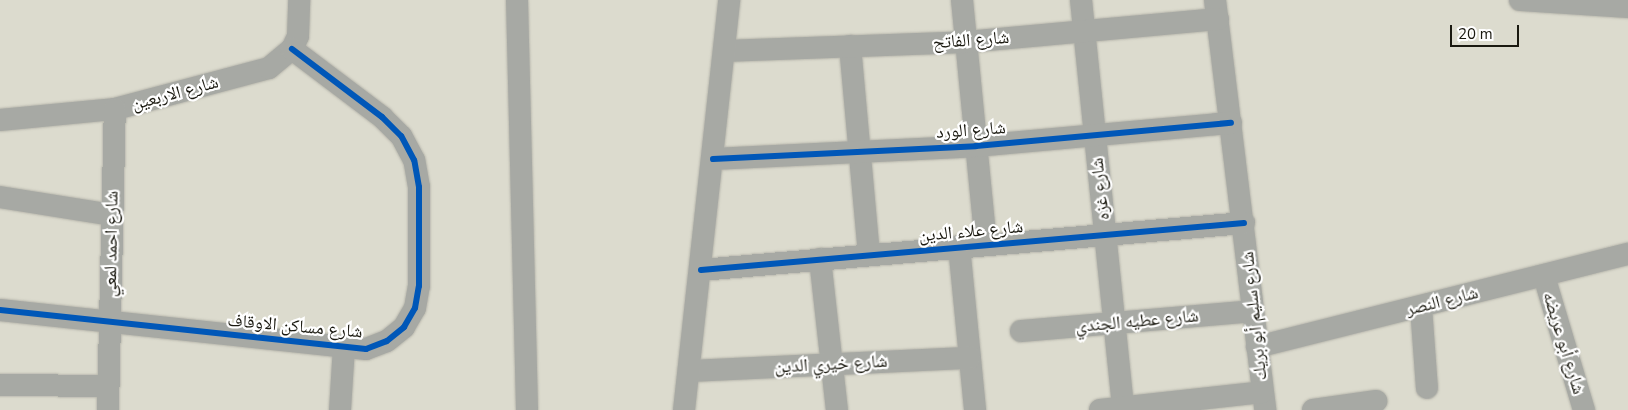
<!DOCTYPE html>
<html>
<head>
<meta charset="utf-8">
<style>
	body { margin:0 }
	#map { position:relative; width:1628px; height:410px; overflow:hidden; background:#dcdbce; font-family:"Nunito Sans","Noto Naskh Arabic",sans-serif }
	div>[style] { position:absolute }
	.roads { filter:drop-shadow(0 0 1px #b8b7ad) drop-shadow(0 0 1px #b8b7ad) }
	.minor>* { height:22px; margin:-11px; padding:0 11px; transform-origin:11px; border-radius:11px; background:#a7a9a4 }
	.cycleway>* { height:6px; margin:-3px; padding:0 3px; transform-origin:3px; border-radius:3px; background:#0057b8 }
	span { translate:-50% -50%; white-space:nowrap; text-align:center; line-height:1.15; -webkit-text-stroke:4.5px #fff; paint-order:stroke }
	.street-label { font-size:18px; color:#1a1910 }
	.scale { position:absolute; left:1450px; top:25px; width:69px; height:22px; box-sizing:border-box; border:2px solid #1a1910; border-top:0; padding-left:6px; font-size:15px; line-height:18px; white-space:nowrap; color:#1a1910; -webkit-text-stroke:4px #fff; paint-order:stroke }
</style>
</head>
<body>
<div id="map">
	<div class="roads">
		<div class="minor">
			<i style="left:517px;top:0;width:410px;rotate:88.6deg"></i>
			<i style="left:962px;top:0;width:245px;rotate:84.4deg"></i>
			<i style="left:1081px;top:0;width:409px;rotate:84.1deg"></i>
			<i style="left:1215px;top:0;width:413px;rotate:83deg"></i>
			<i style="left:1520px;top:0;width:108px;rotate:3.7deg"></i>
			<i style="left:850px;top:46px;width:209px;rotate:84.8deg"></i>
			<i style="left:724px;top:51px;width:242px;rotate:-2.1deg"></i>
			<i style="left:966px;top:42px;width:253px;rotate:-5.2deg"></i>
			<i style="left:0;top:120px;width:116px;rotate:-5.5deg"></i>
			<i style="left:115px;top:109px;width:159px;rotate:-14.9deg"></i>
			<i style="left:269px;top:68px;width:30px;rotate:-40deg"></i>
			<i style="left:292px;top:49px;width:14px;rotate:-65deg"></i>
			<i style="left:298px;top:36px;width:36px;rotate:-88deg"></i>
			<i style="left:713px;top:159px;width:263px;rotate:-2.8deg"></i>
			<i style="left:976px;top:146px;width:256px;rotate:-5.2deg"></i>
			<i style="left:0;top:197px;width:113px;rotate:9.1deg"></i>
			<i style="left:959px;top:246px;width:165px;rotate:84.4deg"></i>
			<i style="left:820px;top:259px;width:152px;rotate:83.6deg"></i>
			<i style="left:701px;top:270px;width:545px;rotate:-4.95deg"></i>
			<i style="left:1544px;top:276px;width:140px;rotate:73.4deg"></i>
			<i style="left:1421px;top:307px;width:81px;rotate:85.8deg"></i>
			<i style="left:0;top:310px;width:368px;rotate:6.1deg"></i>
			<i style="left:366px;top:349px;width:22px;rotate:-21deg"></i>
			<i style="left:387px;top:341px;width:22px;rotate:-39deg"></i>
			<i style="left:404px;top:327px;width:22px;rotate:-60deg"></i>
			<i style="left:415px;top:308px;width:22px;rotate:-80deg"></i>
			<i style="left:419px;top:286px;width:99px;rotate:-90deg"></i>
			<i style="left:419px;top:187px;width:27px;rotate:-100deg"></i>
			<i style="left:414px;top:160px;width:27px;rotate:-118deg"></i>
			<i style="left:401px;top:136px;width:27px;rotate:-135deg"></i>
			<i style="left:382px;top:117px;width:113px;rotate:-142.9deg"></i>
			<i style="left:1021px;top:331px;width:232px;rotate:-4.9deg"></i>
			<i style="left:1257px;top:347px;width:382px;rotate:-14.1deg"></i>
			<i style="left:691px;top:371px;width:279px;rotate:-2.7deg"></i>
			<i style="left:0;top:385px;width:108px;rotate:0.5deg"></i>
			<i style="left:108px;top:410px;width:301px;rotate:-88.7deg"></i>
			<i style="left:340px;top:410px;width:63px;rotate:-86.4deg"></i>
			<i style="left:684px;top:410px;width:412px;rotate:-83.7deg"></i>
			<i style="left:1100px;top:410px;width:163px;rotate:-6.3deg"></i>
			<i style="left:1313px;top:410px;width:64px;rotate:-8.1deg"></i>
		</div>
	</div>
	<div class="cycleway">
		<i style="left:713px;top:159px;width:263px;rotate:-2.8deg"></i>
		<i style="left:976px;top:146px;width:256px;rotate:-5.2deg"></i>
		<i style="left:701px;top:270px;width:545px;rotate:-4.95deg"></i>
		<i style="left:0;top:310px;width:368px;rotate:6.1deg"></i>
		<i style="left:366px;top:349px;width:22px;rotate:-21deg"></i>
		<i style="left:387px;top:341px;width:22px;rotate:-39deg"></i>
		<i style="left:404px;top:327px;width:22px;rotate:-60deg"></i>
		<i style="left:415px;top:308px;width:22px;rotate:-80deg"></i>
		<i style="left:419px;top:286px;width:99px;rotate:-90deg"></i>
		<i style="left:419px;top:187px;width:27px;rotate:-100deg"></i>
		<i style="left:414px;top:160px;width:27px;rotate:-118deg"></i>
		<i style="left:401px;top:136px;width:27px;rotate:-135deg"></i>
		<i style="left:382px;top:117px;width:113px;rotate:-142.9deg"></i>
	</div>
	<div class="street-label">
		<span style="left:971px;top:40px;rotate:-4deg">شارع الفاتح</span>
		<span style="left:175px;top:93px;rotate:-15deg">شارع الاربعين</span>
		<span style="left:971px;top:130px;rotate:-4deg">شارع الورد</span>
		<span style="left:1100px;top:189px;rotate:-96deg">شارع غزه</span>
		<span style="left:971px;top:231px;rotate:-5deg">شارع علاء الدين</span>
		<span style="left:111px;top:244px;rotate:-89deg">شارع احمد لمعي</span>
		<span style="left:1442px;top:301px;rotate:-14deg">شارع النصر</span>
		<span style="left:1254px;top:316px;rotate:-96deg">شارع سليم أبو بريك</span>
		<span style="left:1137px;top:321px;rotate:-5deg">شارع عطيه الجندي</span>
		<span style="left:295px;top:326px;rotate:5deg">شارع مساكن الاوقاف</span>
		<span style="left:1564px;top:343px;rotate:73deg">شارع أبو عريضه</span>
		<span style="left:831px;top:364px;rotate:-3deg">شارع خيري الدين</span>
	</div>
	<div class="scale">20 m</div>
</div>
</body>
</html>
